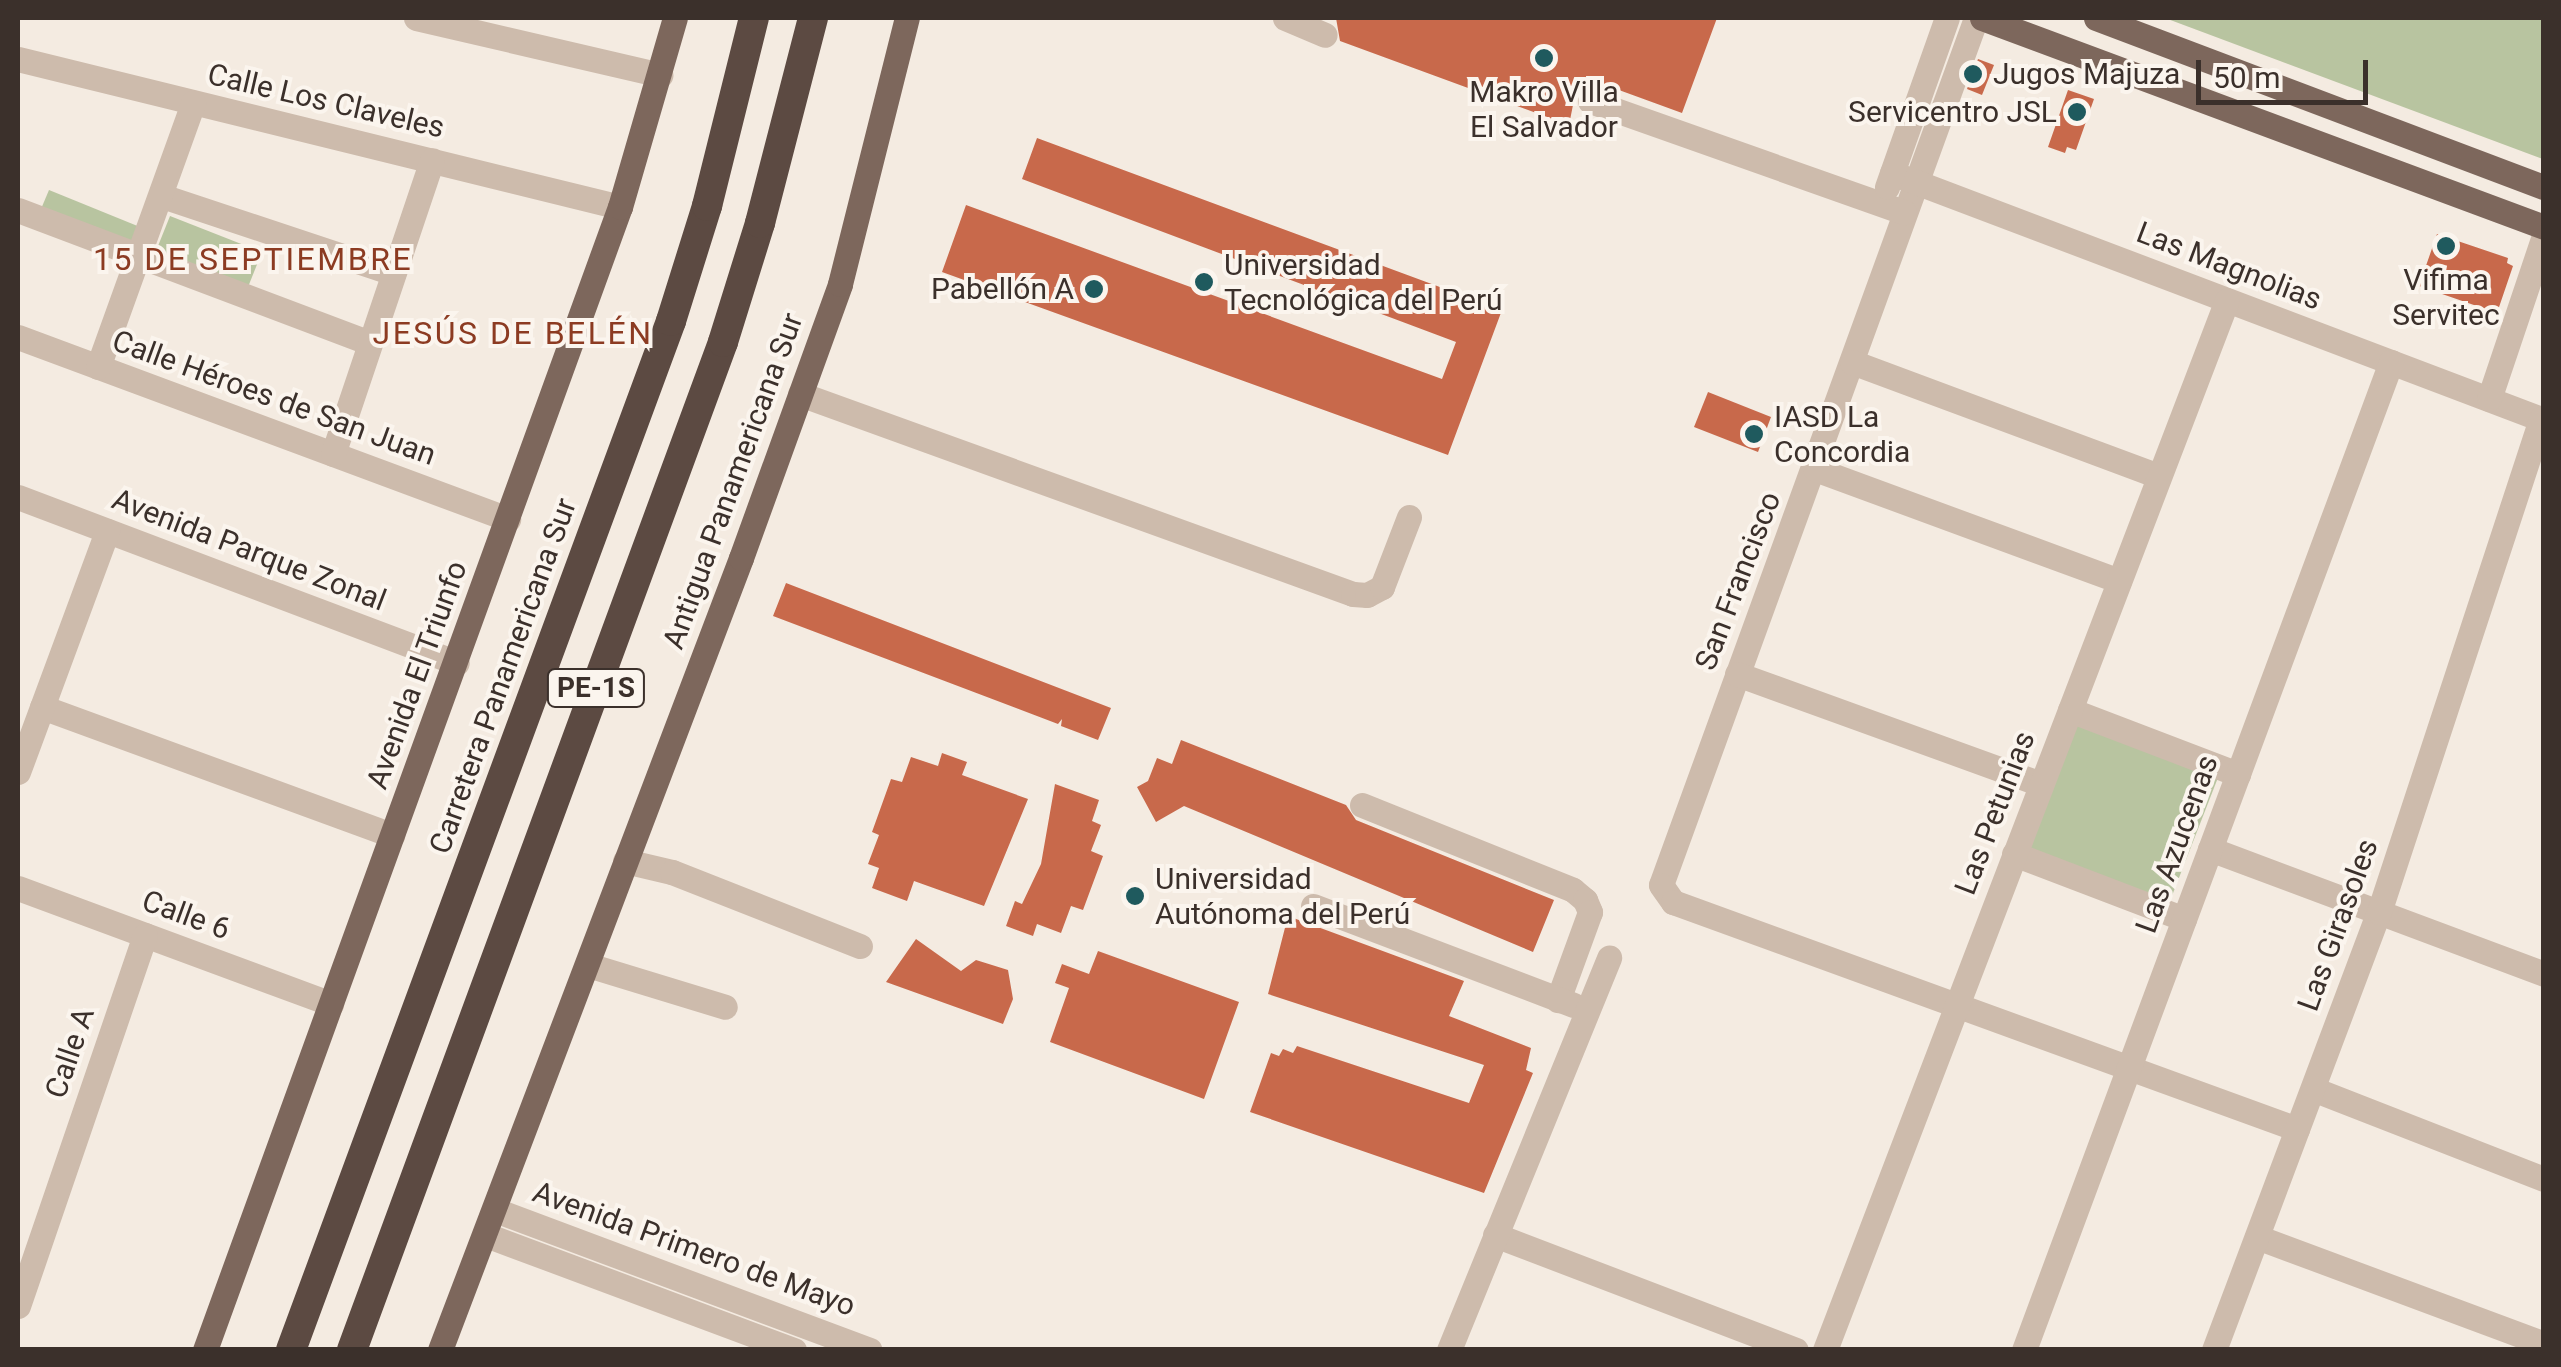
<!DOCTYPE html>
<html>
<head>
<meta charset="utf-8">
<style>
	body { margin:0 }
	#map { position:relative; width:2561px; height:1367px; overflow:hidden; background:#f4ebe1; font-family:Roboto,sans-serif }
	div>[style] { position:absolute }
	.green>* { inset:0; background:#b8c4a0 }
	.building>* { inset:0; background:#c8694b }
	.minor>* { height:25px; margin:-12.5px; padding:0 12.5px; transform-origin:12.5px; border-radius:12.5px; background:#cdbbac }
	.major>* { height:25px; margin:-12.5px; padding:0 12.5px; transform-origin:12.5px; border-radius:12.5px; background:#7d675c }
	.highway>* { height:30px; margin:-15px; padding:0 15px; transform-origin:15px; border-radius:15px; background:#5c4a42 }
	.dots>* { width:28px; height:28px; translate:-50% -50%; box-sizing:border-box; border:5px solid #fbf5ee; border-radius:50% }
	span { translate:-50% -50%; white-space:nowrap; text-align:center; line-height:1.15; -webkit-text-stroke:8px #fbf5ee; paint-order:stroke }
	.shield-label span { padding:2px 8px; background:#fbf5ee; border:2px solid; border-radius:8px; -webkit-text-stroke-width:0 }
	.shield-label { font-size:28px; color:#3b302b; font-weight:700 }
	.poi-label { font-size:30px; color:#3b302b }
	.left { translate:0 -50%; text-align:left }
	.right { translate:-100% -50%; text-align:right }
	.street-label { font-size:30px; color:#3b302b }
	.neighbourhood-label { font-size:32px; color:#8c3b22; letter-spacing:2.5px }
	.frame { position:absolute; inset:0; border:20px solid #3b302b; pointer-events:none }
	.scale { position:absolute; left:2196px; top:60px; width:172px; height:45px; box-sizing:border-box; border:5px solid #3b302b; border-top:0; padding-left:12px; font-size:30px; line-height:35px; white-space:nowrap; color:#3b302b; -webkit-text-stroke:8px #fbf5ee; paint-order:stroke }
</style>
</head>
<body>
<div id="map">
	<div class="green">
		<i style="clip-path:polygon(2165px 18px,2543px 18px,2543px 159px)"></i>
		<i style="clip-path:polygon(49px 190px,140px 227px,132px 246px,41px 209px)"></i>
		<i style="clip-path:polygon(170px 216px,262px 252px,248px 287px,156px 251px)"></i>
		<i style="clip-path:polygon(2078px 720px,2219px 775px,2168px 906px,2027px 852px)"></i>
	</div>
	<div class="building">
		<i style="clip-path:polygon(1336px 18px,1717px 18px,1682px 113px,1586px 78px,1575px 95px,1569px 125px,1340px 41px)"></i>
		<i style="clip-path:polygon(1978px 59px,1994px 65px,1982px 95px,1967px 89px)"></i>
		<i style="clip-path:polygon(2068px 90px,2094px 99px,2076px 150px,2067px 147px,2065px 153px,2048px 147px)"></i>
		<i style="clip-path:polygon(1037px 138px,1502px 310px,1448px 455px,942px 272px,966px 205px,1442px 379px,1456px 342px,1022px 179px)"></i>
		<i style="clip-path:polygon(2437px 234px,2508px 258px,2507px 263px,2513px 266px,2497px 313px,2419px 286px)"></i>
		<i style="clip-path:polygon(1708px 392px,1771px 417px,1758px 452px,1694px 427px)"></i>
		<i style="clip-path:polygon(786px 583px,1111px 708px,1098px 740px,1061px 726px,1062px 719px,1058px 724px,773px 616px)"></i>
		<i style="clip-path:polygon(1181px 740px,1346px 805px,1356px 820px,1554px 900px,1533px 952px,1184px 806px,1156px 822px,1137px 787px,1148px 781px,1157px 758px,1172px 764px)"></i>
		<i style="clip-path:polygon(942px 753px,967px 762px,962px 775px,1028px 799px,984px 906px,914px 881px,907px 901px,872px 888px,879px 868px,868px 864px,879px 835px,872px 832px,891px 779px,902px 782px,911px 757px,938px 766px)"></i>
		<i style="clip-path:polygon(1055px 784px,1099px 800px,1092px 821px,1101px 825px,1091px 851px,1103px 856px,1083px 910px,1071px 906px,1061px 933px,1037px 924px,1033px 936px,1006px 926px,1015px 901px,1022px 904px,1041px 864px)"></i>
		<i style="clip-path:polygon(1288px 916px,1464px 981px,1449px 1016px,1531px 1048px,1526px 1070px,1533px 1073px,1484px 1193px,1250px 1112px,1271px 1053px,1279px 1056px,1283px 1049px,1293px 1053px,1297px 1046px,1469px 1103px,1484px 1065px,1268px 994px)"></i>
		<i style="clip-path:polygon(916px 939px,961px 971px,976px 960px,1008px 970px,1013px 999px,1003px 1024px,886px 982px)"></i>
		<i style="clip-path:polygon(1098px 951px,1239px 1002px,1204px 1099px,1050px 1042px,1069px 988px,1055px 983px,1062px 964px,1089px 974px)"></i>
	</div>
	<div class="minor">
		<i style="left:416px;top:18px;width:251px;rotate:13.1deg"></i>
		<i style="left:1285px;top:18px;width:43px;rotate:23deg"></i>
		<i style="left:1976px;top:18px;width:922px;rotate:109.97deg"></i>
		<i style="left:1661px;top:885px;width:21px;rotate:55deg"></i>
		<i style="left:1673px;top:902px;width:664px;rotate:19.99deg"></i>
		<i style="left:18px;top:59px;width:620px;rotate:13.81deg"></i>
		<i style="left:1590px;top:101px;width:333px;rotate:19.5deg"></i>
		<i style="left:1892px;top:173px;width:697px;rotate:20.75deg"></i>
		<i style="left:1887px;top:187px;width:179px;rotate:-70.5deg"></i>
		<i style="left:162px;top:196px;width:244px;rotate:18.4deg"></i>
		<i style="left:18px;top:210px;width:376px;rotate:20.7deg"></i>
		<i style="left:18px;top:337px;width:523px;rotate:20.38deg"></i>
		<i style="left:1852px;top:362px;width:327px;rotate:20.4deg"></i>
		<i style="left:98px;top:367px;width:281px;rotate:-70.2deg"></i>
		<i style="left:800px;top:394px;width:588px;rotate:19.88deg"></i>
		<i style="left:1353px;top:594px;width:14px;rotate:4deg"></i>
		<i style="left:1367px;top:595px;width:17px;rotate:-28deg"></i>
		<i style="left:1382px;top:587px;width:75px;rotate:-68.9deg"></i>
		<i style="left:2489px;top:399px;width:172px;rotate:-71.4deg"></i>
		<i style="left:333px;top:454px;width:310px;rotate:-71.4deg"></i>
		<i style="left:1815px;top:469px;width:324px;rotate:20.2deg"></i>
		<i style="left:18px;top:497px;width:469px;rotate:20.7deg"></i>
		<i style="left:1737px;top:674px;width:323px;rotate:19.9deg"></i>
		<i style="left:42px;top:707px;width:373px;rotate:20.1deg"></i>
		<i style="left:2070px;top:710px;width:180px;rotate:20.9deg"></i>
		<i style="left:18px;top:772px;width:257px;rotate:-69.7deg"></i>
		<i style="left:1362px;top:805px;width:227px;rotate:21.9deg"></i>
		<i style="left:1573px;top:890px;width:16px;rotate:40deg"></i>
		<i style="left:1585px;top:900px;width:13px;rotate:67deg"></i>
		<i style="left:1590px;top:912px;width:94px;rotate:110deg"></i>
		<i style="left:2210px;top:849px;width:357px;rotate:20.5deg"></i>
		<i style="left:2014px;top:854px;width:182px;rotate:20.9deg"></i>
		<i style="left:625px;top:861px;width:48px;rotate:13.2deg"></i>
		<i style="left:672px;top:872px;width:202px;rotate:21.5deg"></i>
		<i style="left:18px;top:888px;width:334px;rotate:20.3deg"></i>
		<i style="left:1313px;top:906px;width:278px;rotate:20.8deg"></i>
		<i style="left:588px;top:965px;width:143px;rotate:17deg"></i>
		<i style="left:2313px;top:1089px;width:248px;rotate:21.3deg"></i>
		<i style="left:495px;top:1210px;width:400px;rotate:20.5deg"></i>
		<i style="left:486px;top:1235px;width:329px;rotate:20.5deg"></i>
		<i style="left:1495px;top:1235px;width:322px;rotate:20.9deg"></i>
		<i style="left:2257px;top:1237px;width:306px;rotate:20.4deg"></i>
		<i style="left:18px;top:1306px;width:392px;rotate:-71.1deg"></i>
		<i style="left:1449px;top:1350px;width:424px;rotate:-67.8deg"></i>
		<i style="left:1825px;top:1350px;width:1124px;rotate:-69.05deg"></i>
		<i style="left:2024px;top:1350px;width:1054px;rotate:-69.62deg"></i>
		<i style="left:2214px;top:1350px;width:468px;rotate:-69.4deg"></i>
		<i style="left:2379px;top:912px;width:519px;rotate:-71.81deg"></i>
	</div>
	<div class="major">
		<i style="left:1982px;top:18px;width:600px;rotate:20.4deg"></i>
		<i style="left:2096px;top:18px;width:479px;rotate:20.7deg"></i>
		<i style="left:205px;top:1350px;width:1216px;rotate:-70.05deg"></i>
		<i style="left:620px;top:207px;width:197px;rotate:-73.8deg"></i>
		<i style="left:440px;top:1350px;width:847px;rotate:-69.19deg"></i>
		<i style="left:741px;top:558px;width:291px;rotate:-70.1deg"></i>
		<i style="left:840px;top:284px;width:274px;rotate:-75.9deg"></i>
	</div>
	<div class="highway">
		<i style="left:291px;top:1350px;width:1097px;rotate:-69.73deg"></i>
		<i style="left:671px;top:321px;width:121px;rotate:-72.6deg"></i>
		<i style="left:707px;top:206px;width:194px;rotate:-76deg"></i>
		<i style="left:352px;top:1350px;width:1074px;rotate:-69.79deg"></i>
		<i style="left:723px;top:342px;width:125px;rotate:-72.7deg"></i>
		<i style="left:760px;top:223px;width:212px;rotate:-75.5deg"></i>
	</div>
	<div class="dots">
		<i style="left:1544px;top:58px;background:#1f5a5e"></i>
		<i style="left:1973px;top:74px;background:#1f5a5e"></i>
		<i style="left:2077px;top:112px;background:#1f5a5e"></i>
		<i style="left:2446px;top:246px;background:#1f5a5e"></i>
		<i style="left:1204px;top:282px;background:#1f5a5e"></i>
		<i style="left:1094px;top:289px;background:#1f5a5e"></i>
		<i style="left:1754px;top:434px;background:#1f5a5e"></i>
		<i style="left:1135px;top:896px;background:#1f5a5e"></i>
	</div>
	<div class="shield-label">
		<span style="left:596px;top:688px">PE-1S</span>
	</div>
	<div class="poi-label">
		<span class="left" style="left:1993px;top:74px">Jugos Majuza</span>
		<span style="left:1544px;top:109px">Makro Villa<br>El Salvador</span>
		<span class="right" style="left:2057px;top:112px">Servicentro JSL</span>
		<span class="left" style="left:1224px;top:282px">Universidad<br>Tecnológica del Perú</span>
		<span style="left:2446px;top:297px">Vifima<br>Servitec</span>
		<span class="right" style="left:1074px;top:289px">Pabellón A</span>
		<span class="left" style="left:1774px;top:434px">IASD La<br>Concordia</span>
		<span class="left" style="left:1155px;top:896px">Universidad<br>Autónoma del Perú</span>
	</div>
	<div class="street-label">
		<span style="left:326px;top:101px;rotate:13deg">Calle Los Claveles</span>
		<span style="left:2229px;top:266px;rotate:21deg">Las Magnolias</span>
		<span style="left:274px;top:398px;rotate:20deg">Calle Héroes de San Juan</span>
		<span style="left:733px;top:481px;rotate:-70deg">Antigua Panamericana Sur</span>
		<span style="left:249px;top:550px;rotate:21deg">Avenida Parque Zonal</span>
		<span style="left:1738px;top:581px;rotate:-69deg">San Francisco</span>
		<span style="left:417px;top:675px;rotate:-70deg">Avenida El Triunfo</span>
		<span style="left:503px;top:676px;rotate:-70deg">Carretera Panamericana Sur</span>
		<span style="left:1995px;top:813px;rotate:-69deg">Las Petunias</span>
		<span style="left:2177px;top:844px;rotate:-70deg">Las Azucenas</span>
		<span style="left:186px;top:915px;rotate:20deg">Calle 6</span>
		<span style="left:2338px;top:925px;rotate:-70deg">Las Girasoles</span>
		<span style="left:70px;top:1053px;rotate:-71deg">Calle A</span>
		<span style="left:694px;top:1249px;rotate:20deg">Avenida Primero de Mayo</span>
	</div>
	<div class="neighbourhood-label">
		<span style="left:253px;top:259px">15 DE SEPTIEMBRE</span>
		<span style="left:513px;top:333px">JESÚS DE BELÉN</span>
	</div>
	<div class="frame"></div>
	<div class="scale">50 m</div>
</div>
</body>
</html>
